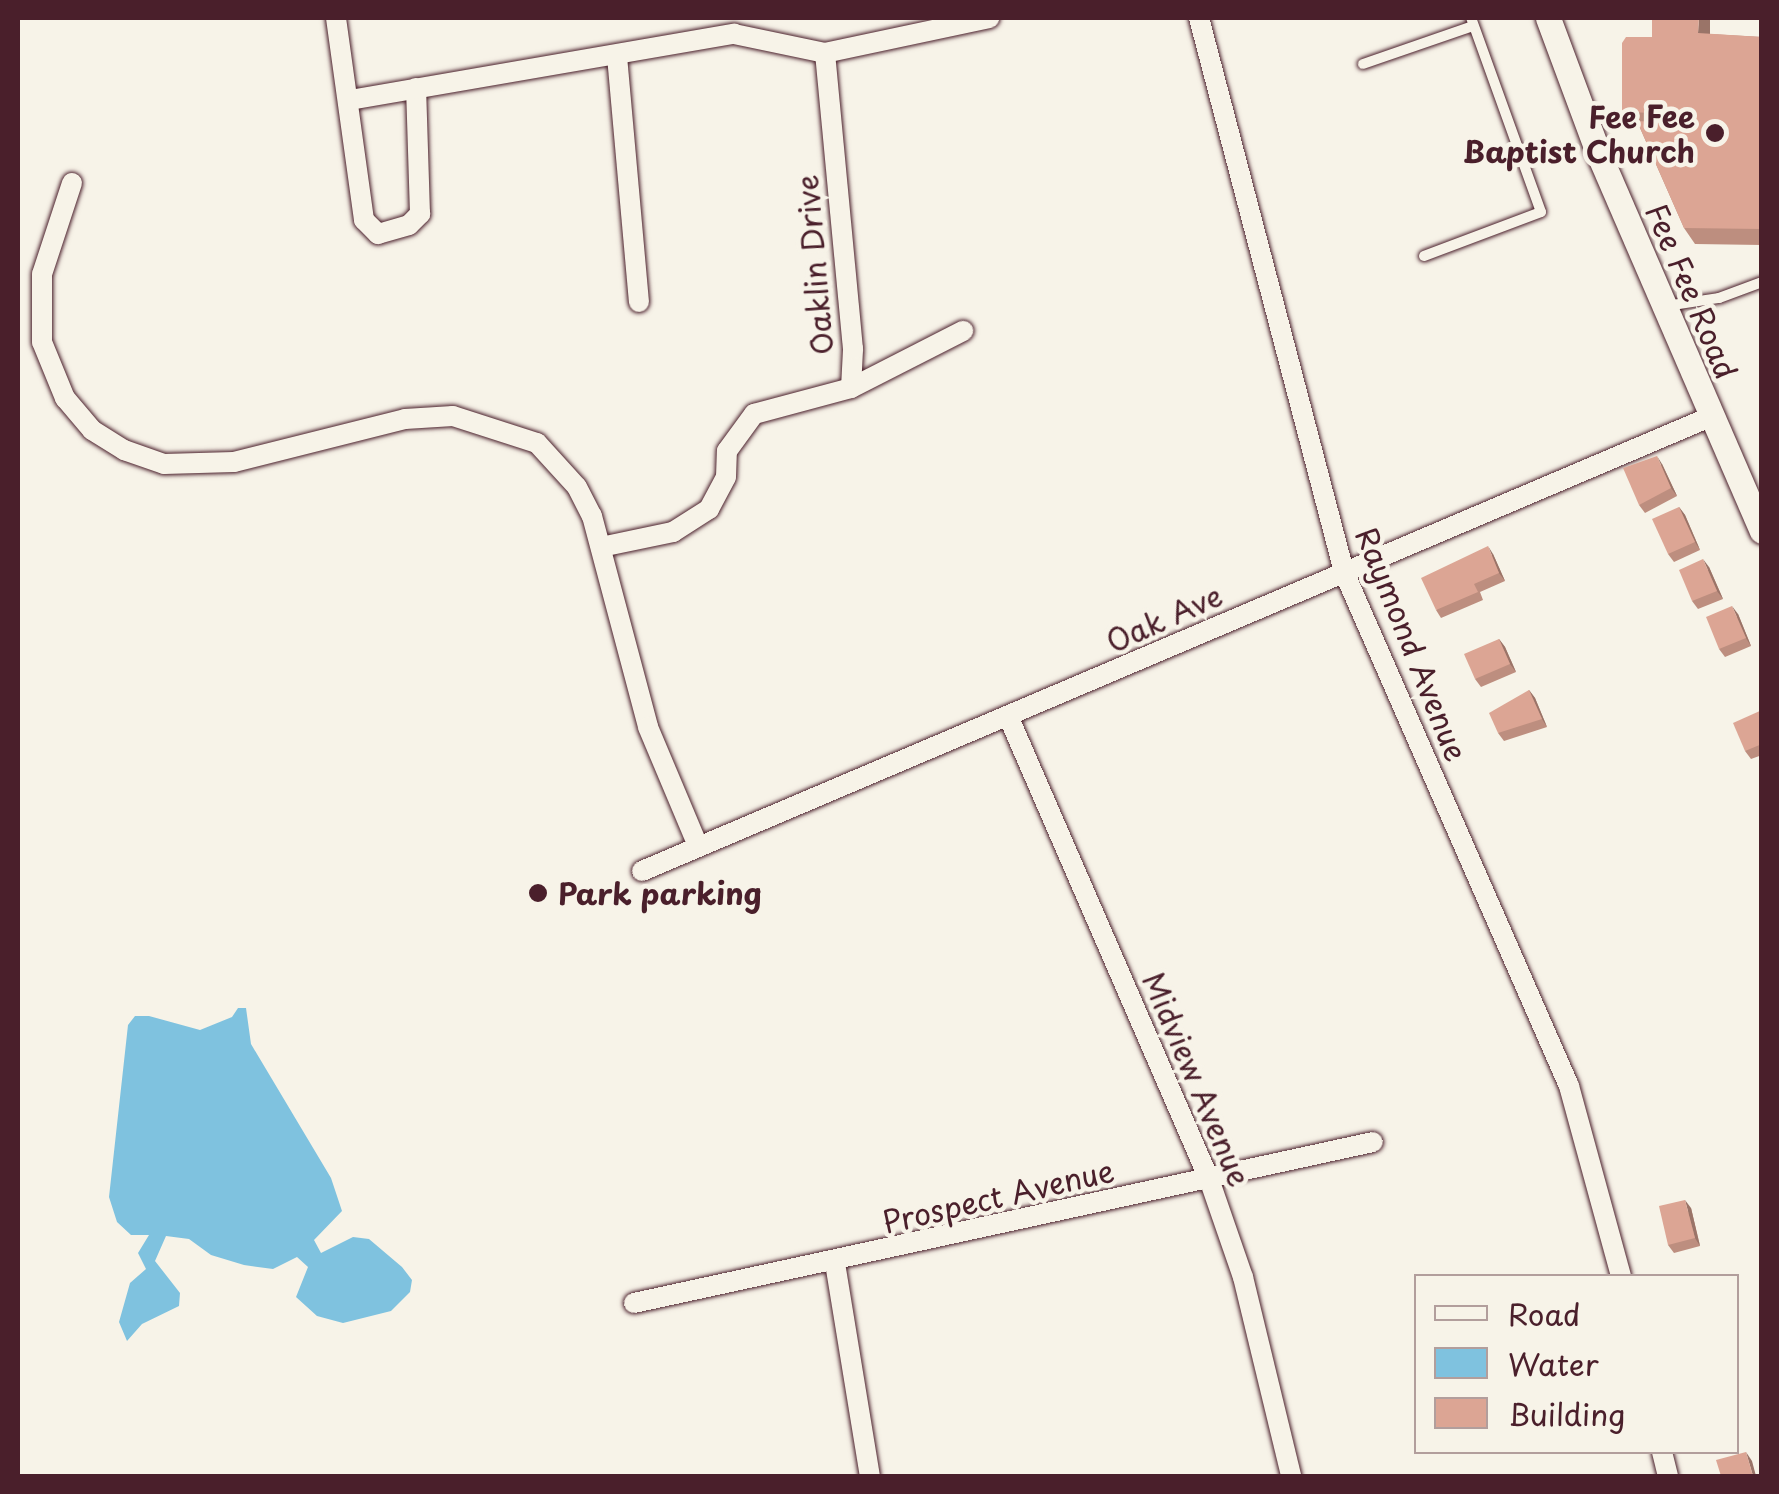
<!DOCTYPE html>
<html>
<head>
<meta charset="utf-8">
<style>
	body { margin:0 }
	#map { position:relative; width:1779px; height:1494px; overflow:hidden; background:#f7f3e8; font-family:"Playpen Sans",sans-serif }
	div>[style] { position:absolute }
	.water>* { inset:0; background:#7fc2df }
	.roads { filter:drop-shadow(0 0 2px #4a1f2b) drop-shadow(0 0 2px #4a1f2b) }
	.service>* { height:10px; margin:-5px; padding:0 5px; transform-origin:5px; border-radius:5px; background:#f7f3e8 }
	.minor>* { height:20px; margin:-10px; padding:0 10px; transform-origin:10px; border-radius:10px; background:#f7f3e8 }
	.tertiary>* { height:25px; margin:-12.5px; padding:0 12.5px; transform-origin:12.5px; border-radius:12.5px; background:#f7f3e8 }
	.wall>* { inset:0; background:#bd8e7f }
	.shaded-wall>* { inset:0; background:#9a7468 }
	.building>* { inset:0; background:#dca594 }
	.dots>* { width:28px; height:28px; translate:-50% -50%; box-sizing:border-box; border:5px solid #f7f3e8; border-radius:50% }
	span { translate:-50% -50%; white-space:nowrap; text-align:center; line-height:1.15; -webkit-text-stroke:9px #f7f3e8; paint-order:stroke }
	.poi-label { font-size:30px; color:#4a1f2b; font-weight:700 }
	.right { translate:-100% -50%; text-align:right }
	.left { translate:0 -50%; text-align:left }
	.street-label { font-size:30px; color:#4a1f2b }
	.frame { position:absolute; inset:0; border:20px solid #4a1f2b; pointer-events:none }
	.legend { position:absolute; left:1414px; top:1274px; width:325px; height:180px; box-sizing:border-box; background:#f7f3e8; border:2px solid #b29e9c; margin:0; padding:12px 18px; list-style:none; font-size:30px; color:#4a1f2b }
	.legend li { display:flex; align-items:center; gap:20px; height:50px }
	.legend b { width:50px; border:2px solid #b29e9c }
</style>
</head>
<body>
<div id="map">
	<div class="water">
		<i style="clip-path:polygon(238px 1008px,246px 1008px,251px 1044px,331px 1178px,342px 1211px,314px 1240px,321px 1253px,353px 1237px,369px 1239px,402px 1267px,412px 1280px,410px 1292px,391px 1311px,343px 1323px,317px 1316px,296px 1297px,308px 1267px,297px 1257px,273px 1269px,244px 1265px,211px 1255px,189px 1239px,166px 1236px,155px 1261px,180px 1293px,179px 1306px,142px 1324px,127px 1341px,119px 1322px,130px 1283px,146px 1269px,138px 1253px,149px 1235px,131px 1235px,117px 1222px,109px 1197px,128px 1025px,135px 1016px,149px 1016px,200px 1030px,232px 1017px)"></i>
	</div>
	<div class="roads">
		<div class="service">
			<i style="left:1363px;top:64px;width:116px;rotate:-19.1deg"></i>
			<i style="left:1424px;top:256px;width:125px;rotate:-20.6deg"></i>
			<i style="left:1541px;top:212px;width:206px;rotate:-109.8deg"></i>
			<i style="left:1666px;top:306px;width:54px;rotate:-8.6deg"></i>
			<i style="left:1719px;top:298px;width:46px;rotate:-20.4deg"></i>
		</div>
		<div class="minor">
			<i style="left:336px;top:18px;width:204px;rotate:82.1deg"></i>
			<i style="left:364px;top:220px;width:20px;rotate:45deg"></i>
			<i style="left:378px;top:234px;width:32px;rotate:-16deg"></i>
			<i style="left:409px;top:225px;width:16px;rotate:-45deg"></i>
			<i style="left:420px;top:214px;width:126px;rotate:-91.8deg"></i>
			<i style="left:1199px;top:18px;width:573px;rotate:75.33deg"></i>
			<i style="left:1344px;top:572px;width:561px;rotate:66.36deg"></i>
			<i style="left:1569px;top:1086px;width:197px;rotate:74.7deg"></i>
			<i style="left:617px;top:56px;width:247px;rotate:84.9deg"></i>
			<i style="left:350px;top:100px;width:390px;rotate:-9.8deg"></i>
			<i style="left:734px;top:34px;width:93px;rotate:11.8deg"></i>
			<i style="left:825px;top:53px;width:168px;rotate:-12deg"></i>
			<i style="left:72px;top:183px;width:96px;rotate:108.2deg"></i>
			<i style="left:42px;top:274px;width:68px;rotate:90deg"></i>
			<i style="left:42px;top:342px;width:61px;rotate:67.7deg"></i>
			<i style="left:65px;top:398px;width:42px;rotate:49.8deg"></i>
			<i style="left:92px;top:430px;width:38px;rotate:32deg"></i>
			<i style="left:124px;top:450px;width:42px;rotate:19.3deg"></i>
			<i style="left:164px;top:464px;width:70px;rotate:-1.6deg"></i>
			<i style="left:234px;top:462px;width:176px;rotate:-14.1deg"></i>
			<i style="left:405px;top:419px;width:48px;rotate:-3.6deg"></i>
			<i style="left:453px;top:416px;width:88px;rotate:17.8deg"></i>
			<i style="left:537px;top:443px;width:59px;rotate:47.7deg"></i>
			<i style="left:577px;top:487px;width:33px;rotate:63deg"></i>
			<i style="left:592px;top:516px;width:218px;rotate:75.1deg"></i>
			<i style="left:648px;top:727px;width:129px;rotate:67.2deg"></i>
			<i style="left:851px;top:388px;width:126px;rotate:-27deg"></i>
			<i style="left:601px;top:547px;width:74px;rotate:-11.8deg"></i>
			<i style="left:673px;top:532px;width:43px;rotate:-32.6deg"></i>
			<i style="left:709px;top:509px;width:36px;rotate:-62deg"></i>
			<i style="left:726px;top:477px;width:26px;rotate:-88deg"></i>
			<i style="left:727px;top:451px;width:46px;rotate:-53.9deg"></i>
			<i style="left:754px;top:414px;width:100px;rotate:-15deg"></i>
			<i style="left:851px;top:388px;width:39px;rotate:-87deg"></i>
			<i style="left:853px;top:349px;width:297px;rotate:-95.4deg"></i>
			<i style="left:1009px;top:718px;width:503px;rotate:66.55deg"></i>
			<i style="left:1209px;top:1179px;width:104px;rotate:70.9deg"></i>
			<i style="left:1243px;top:1277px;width:205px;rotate:76.4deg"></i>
			<i style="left:642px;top:871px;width:1160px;rotate:-23.03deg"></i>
			<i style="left:835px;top:1263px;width:216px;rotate:80.7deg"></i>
			<i style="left:634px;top:1303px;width:756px;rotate:-12.29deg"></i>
			<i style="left:1662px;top:1452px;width:25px;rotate:76deg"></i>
		</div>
		<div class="tertiary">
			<i style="left:1548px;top:18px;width:141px;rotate:69.6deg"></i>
			<i style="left:1597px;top:150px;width:415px;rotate:66.6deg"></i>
		</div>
	</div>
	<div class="wall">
		<i style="clip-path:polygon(1710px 34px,1762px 37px,1762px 245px,1695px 244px,1684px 228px,1640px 128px,1633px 128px,1622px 112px,1652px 37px)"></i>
		<i style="clip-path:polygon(1662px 464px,1677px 496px,1645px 513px,1639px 505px)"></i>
		<i style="clip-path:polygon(1679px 507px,1685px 515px,1700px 550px,1674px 562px,1668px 554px)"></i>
		<i style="clip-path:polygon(1493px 554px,1505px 581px,1480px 592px,1483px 600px,1441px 618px,1436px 610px)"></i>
		<i style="clip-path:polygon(1709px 567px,1723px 599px,1698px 609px,1692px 601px)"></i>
		<i style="clip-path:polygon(1738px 614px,1751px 646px,1725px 657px,1719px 649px)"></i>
		<i style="clip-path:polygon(1499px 639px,1505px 647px,1516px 672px,1481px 687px,1475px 679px)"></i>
		<i style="clip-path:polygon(1529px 690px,1535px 698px,1547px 727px,1504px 741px,1498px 733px)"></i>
		<i style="clip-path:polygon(1762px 710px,1762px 755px,1751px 759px,1745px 751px)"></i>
		<i style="clip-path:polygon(1691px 1208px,1700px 1246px,1674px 1253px,1668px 1245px)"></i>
	</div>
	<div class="shaded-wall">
		<i style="clip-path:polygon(1699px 18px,1710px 18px,1710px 49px,1698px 33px)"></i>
		<i style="clip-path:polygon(1657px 456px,1662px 464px,1677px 496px,1671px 488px)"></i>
		<i style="clip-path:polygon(1679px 507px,1685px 515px,1700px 550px,1695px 542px)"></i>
		<i style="clip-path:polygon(1488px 546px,1493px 554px,1505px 581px,1499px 573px)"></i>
		<i style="clip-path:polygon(1703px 559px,1709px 567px,1723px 599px,1717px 591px)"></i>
		<i style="clip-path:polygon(1732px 606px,1738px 614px,1751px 646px,1746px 638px)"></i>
		<i style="clip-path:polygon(1499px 639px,1505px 647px,1516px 672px,1510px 664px)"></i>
		<i style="clip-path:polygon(1529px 690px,1535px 698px,1547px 727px,1542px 719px)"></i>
		<i style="clip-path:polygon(1685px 1200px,1691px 1208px,1700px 1246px,1695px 1238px)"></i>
		<i style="clip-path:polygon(1746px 1452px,1752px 1461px,1756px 1476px,1753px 1476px)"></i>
	</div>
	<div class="building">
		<i style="clip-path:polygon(1652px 18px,1699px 18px,1698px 33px,1762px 37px,1762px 229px,1684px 228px,1637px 121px,1658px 122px,1658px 113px,1622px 112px,1622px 43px,1626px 37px,1652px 37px)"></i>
		<i style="clip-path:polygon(1657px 456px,1671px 488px,1639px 505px,1623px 468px)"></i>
		<i style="clip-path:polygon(1679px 507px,1695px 542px,1668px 554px,1652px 519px)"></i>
		<i style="clip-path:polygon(1488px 546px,1499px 573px,1474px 584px,1478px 592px,1436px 610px,1421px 578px)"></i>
		<i style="clip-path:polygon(1703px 559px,1717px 591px,1692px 601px,1679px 570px)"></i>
		<i style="clip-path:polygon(1732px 606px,1746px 638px,1719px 649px,1706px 617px)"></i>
		<i style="clip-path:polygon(1499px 639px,1510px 664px,1475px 679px,1464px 654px)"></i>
		<i style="clip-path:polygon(1529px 690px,1542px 719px,1498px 733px,1489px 713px)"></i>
		<i style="clip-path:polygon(1762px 710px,1762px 744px,1745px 751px,1733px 723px)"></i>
		<i style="clip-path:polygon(1685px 1200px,1695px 1238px,1668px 1245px,1659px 1206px)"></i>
		<i style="clip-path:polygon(1746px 1452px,1753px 1476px,1721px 1476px,1716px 1460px)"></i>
	</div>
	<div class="dots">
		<i style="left:1715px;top:133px;background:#4a1f2b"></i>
		<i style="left:538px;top:893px;background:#4a1f2b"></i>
	</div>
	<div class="poi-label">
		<span class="right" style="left:1695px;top:133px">Fee Fee<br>Baptist Church</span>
		<span class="left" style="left:558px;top:893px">Park parking</span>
	</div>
	<div class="street-label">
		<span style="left:814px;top:265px;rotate:-95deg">Oaklin Drive</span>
		<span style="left:1692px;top:291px;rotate:67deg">Fee Fee Road</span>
		<span style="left:1164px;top:618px;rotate:-24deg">Oak Ave</span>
		<span style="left:1412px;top:644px;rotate:68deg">Raymond Avenue</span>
		<span style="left:1197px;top:1079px;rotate:67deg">Midview Avenue</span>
		<span style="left:998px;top:1196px;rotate:-13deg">Prospect Avenue</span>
	</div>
	<div class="frame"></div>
	<ul class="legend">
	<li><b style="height:12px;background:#f7f3e8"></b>Road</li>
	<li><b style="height:28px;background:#7fc2df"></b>Water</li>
	<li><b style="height:28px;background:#dca594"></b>Building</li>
	</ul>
</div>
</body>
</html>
